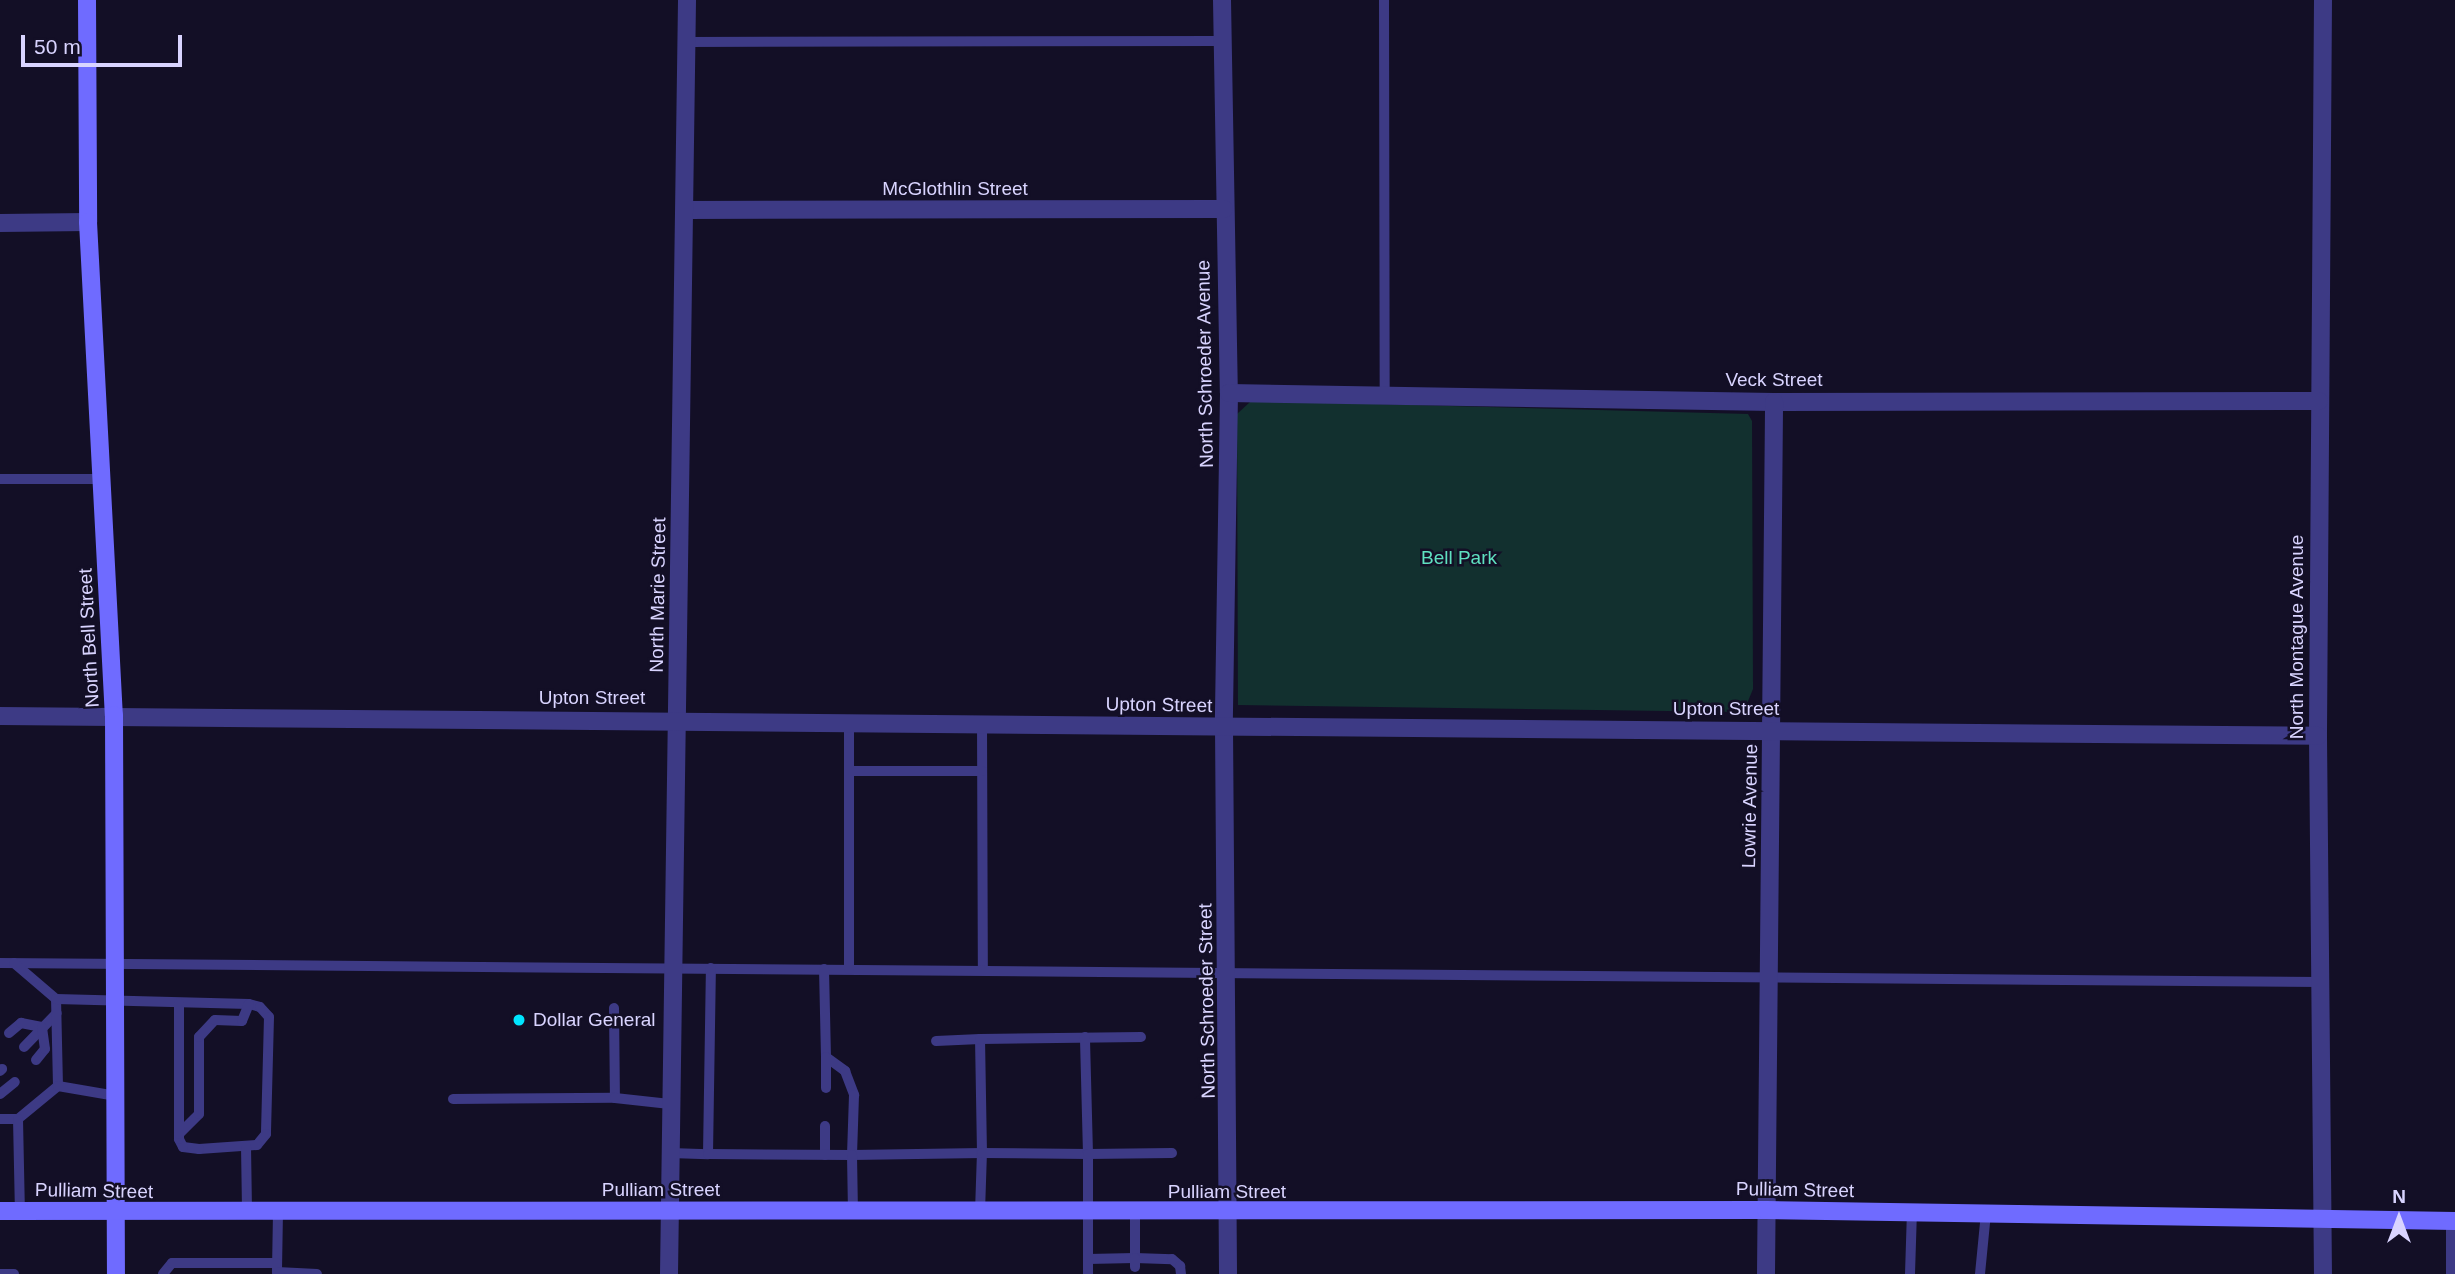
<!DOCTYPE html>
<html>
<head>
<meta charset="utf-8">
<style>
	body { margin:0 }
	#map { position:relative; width:2455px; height:1274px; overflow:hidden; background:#130f26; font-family:Helvetica,sans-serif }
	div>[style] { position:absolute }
	.green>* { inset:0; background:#12302f }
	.service>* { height:10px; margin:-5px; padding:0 5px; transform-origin:5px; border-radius:5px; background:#3d3a85 }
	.minor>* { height:18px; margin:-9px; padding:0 9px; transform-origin:9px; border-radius:9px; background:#3d3a85 }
	.tertiary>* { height:18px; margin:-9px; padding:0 9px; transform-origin:9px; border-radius:9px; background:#3d3a85 }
	.secondary>* { height:18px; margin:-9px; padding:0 9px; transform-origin:9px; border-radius:9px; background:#6f6bff }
	.dots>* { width:19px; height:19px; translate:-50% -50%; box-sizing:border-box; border:4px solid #130f26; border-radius:50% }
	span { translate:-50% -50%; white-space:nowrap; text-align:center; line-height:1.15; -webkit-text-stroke:5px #130f26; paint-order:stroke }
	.street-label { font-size:19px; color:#d9d4ff }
	.park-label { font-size:19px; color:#5fe0c0 }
	.poi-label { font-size:19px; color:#d9d4ff }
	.left { translate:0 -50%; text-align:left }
	.north { position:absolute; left:2364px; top:1183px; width:70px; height:70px; -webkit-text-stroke:5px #130f26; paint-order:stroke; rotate:0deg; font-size:19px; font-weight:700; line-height:28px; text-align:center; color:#d9d4ff }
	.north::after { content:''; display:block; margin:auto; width:24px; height:32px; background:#d9d4ff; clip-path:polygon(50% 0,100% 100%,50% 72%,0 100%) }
	.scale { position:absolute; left:21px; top:35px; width:161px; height:32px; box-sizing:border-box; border:4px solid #d9d4ff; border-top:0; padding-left:9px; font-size:21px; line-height:24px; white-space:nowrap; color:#d9d4ff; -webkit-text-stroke:5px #130f26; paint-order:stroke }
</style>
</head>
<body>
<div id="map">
	<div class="green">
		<i style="clip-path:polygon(1259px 401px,1748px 414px,1752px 421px,1753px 689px,1746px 706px,1738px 712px,1238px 705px,1237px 414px,1250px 402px)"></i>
	</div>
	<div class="service">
		<i style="left:1384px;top:0;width:396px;rotate:89.9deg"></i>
		<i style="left:687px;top:42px;width:536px;rotate:-0.11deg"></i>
		<i style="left:0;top:479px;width:101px"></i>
		<i style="left:982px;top:723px;width:247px;rotate:89.8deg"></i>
		<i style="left:851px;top:771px;width:131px"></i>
		<i style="left:0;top:963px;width:2321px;rotate:0.47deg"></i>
		<i style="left:14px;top:963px;width:55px;rotate:40.6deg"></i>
		<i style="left:824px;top:969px;width:88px;rotate:88.7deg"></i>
		<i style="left:826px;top:1057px;width:24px;rotate:36deg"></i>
		<i style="left:845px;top:1071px;width:26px;rotate:69deg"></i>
		<i style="left:854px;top:1095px;width:60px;rotate:91.9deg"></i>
		<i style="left:852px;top:1155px;width:130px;rotate:-0.9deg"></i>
		<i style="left:982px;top:1153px;width:114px;rotate:-91deg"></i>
		<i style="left:980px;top:1039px;width:44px;rotate:177.4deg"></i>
		<i style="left:849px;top:969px;width:247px;rotate:-90deg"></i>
		<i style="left:614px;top:1008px;width:90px;rotate:89.4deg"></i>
		<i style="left:9px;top:1033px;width:16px;rotate:-40deg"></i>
		<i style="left:21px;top:1023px;width:21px;rotate:11deg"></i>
		<i style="left:980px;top:1039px;width:161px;rotate:-0.7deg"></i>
		<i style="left:24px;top:1047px;width:47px;rotate:-45.9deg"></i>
		<i style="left:826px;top:1057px;width:31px;rotate:90deg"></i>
		<i style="left:36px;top:1060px;width:14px;rotate:-51deg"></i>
		<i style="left:45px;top:1049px;width:22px;rotate:-98deg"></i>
		<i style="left:0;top:1071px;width:3px;rotate:-45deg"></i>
		<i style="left:58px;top:1086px;width:87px;rotate:-91.3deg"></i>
		<i style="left:56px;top:999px;width:193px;rotate:1.5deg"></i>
		<i style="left:249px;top:1004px;width:11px;rotate:15deg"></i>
		<i style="left:260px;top:1007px;width:13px;rotate:48deg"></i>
		<i style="left:269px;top:1017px;width:117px;rotate:91.5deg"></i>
		<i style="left:266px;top:1134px;width:14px;rotate:129deg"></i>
		<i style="left:257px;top:1145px;width:58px;rotate:176.1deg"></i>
		<i style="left:199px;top:1149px;width:16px;rotate:-173deg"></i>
		<i style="left:183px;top:1147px;width:9px;rotate:-117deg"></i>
		<i style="left:179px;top:1139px;width:136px;rotate:-90deg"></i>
		<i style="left:0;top:1094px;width:19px;rotate:-39deg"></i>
		<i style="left:453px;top:1099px;width:162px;rotate:-0.4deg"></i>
		<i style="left:615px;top:1098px;width:55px;rotate:6.2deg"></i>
		<i style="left:0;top:1119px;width:18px"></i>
		<i style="left:18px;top:1119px;width:52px;rotate:-39.5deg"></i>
		<i style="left:58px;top:1086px;width:59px;rotate:9.8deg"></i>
		<i style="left:18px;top:1119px;width:93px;rotate:88.8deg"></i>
		<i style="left:825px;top:1126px;width:29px;rotate:90deg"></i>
		<i style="left:179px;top:1134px;width:28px;rotate:-45deg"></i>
		<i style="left:199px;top:1114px;width:77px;rotate:-90deg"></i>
		<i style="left:199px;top:1037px;width:23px;rotate:-47deg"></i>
		<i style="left:215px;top:1020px;width:27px;rotate:2deg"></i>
		<i style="left:242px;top:1021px;width:18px;rotate:-68deg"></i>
		<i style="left:246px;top:1146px;width:67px;rotate:89.1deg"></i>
		<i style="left:670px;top:1153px;width:38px;rotate:2deg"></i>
		<i style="left:708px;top:1154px;width:186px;rotate:-89.1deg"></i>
		<i style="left:708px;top:1154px;width:144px;rotate:0.4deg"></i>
		<i style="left:852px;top:1155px;width:57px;rotate:89deg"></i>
		<i style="left:278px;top:1212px;width:60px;rotate:91deg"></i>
		<i style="left:277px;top:1272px;width:40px;rotate:2.9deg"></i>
		<i style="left:980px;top:1212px;width:59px;rotate:-88.1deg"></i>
		<i style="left:982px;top:1153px;width:106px;rotate:0.5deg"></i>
		<i style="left:1088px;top:1154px;width:117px;rotate:-91.5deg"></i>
		<i style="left:1135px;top:1213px;width:45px;rotate:90deg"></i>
		<i style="left:1135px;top:1258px;width:37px;rotate:2deg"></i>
		<i style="left:1172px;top:1259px;width:11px;rotate:41deg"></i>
		<i style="left:1180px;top:1266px;width:8px;rotate:83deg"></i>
		<i style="left:1088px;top:1259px;width:47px;rotate:-1.2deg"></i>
		<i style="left:1135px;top:1258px;width:9px;rotate:90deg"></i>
		<i style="left:0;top:1274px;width:14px"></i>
		<i style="left:163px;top:1274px;width:14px;rotate:-51deg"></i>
		<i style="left:172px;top:1263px;width:105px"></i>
		<i style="left:1088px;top:1274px;width:120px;rotate:-90deg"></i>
		<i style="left:1088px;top:1154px;width:84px;rotate:-0.7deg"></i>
		<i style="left:1910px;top:1274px;width:62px;rotate:-88.2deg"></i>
		<i style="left:1980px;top:1274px;width:61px;rotate:-84.4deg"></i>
		<i style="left:2451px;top:1274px;width:53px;rotate:-90deg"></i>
	</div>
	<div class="minor">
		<i style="left:1222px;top:0;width:393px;rotate:89deg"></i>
		<i style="left:1229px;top:393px;width:334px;rotate:90.9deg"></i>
		<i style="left:1224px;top:727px;width:547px;rotate:89.58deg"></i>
		<i style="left:2323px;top:0;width:736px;rotate:90.39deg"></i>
		<i style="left:2318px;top:736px;width:538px;rotate:89.47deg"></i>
		<i style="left:686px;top:210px;width:538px;rotate:-0.11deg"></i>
		<i style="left:0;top:223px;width:88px;rotate:-0.7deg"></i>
		<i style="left:1229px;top:393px;width:545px;rotate:0.95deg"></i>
		<i style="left:1774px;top:402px;width:545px;rotate:-0.11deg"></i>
		<i style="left:669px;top:1274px;width:1274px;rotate:-89.19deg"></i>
		<i style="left:1766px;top:1274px;width:872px;rotate:-89.47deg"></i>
	</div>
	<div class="tertiary">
		<i style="left:0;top:716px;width:2318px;rotate:0.49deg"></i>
	</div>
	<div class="secondary">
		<i style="left:87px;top:0;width:222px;rotate:89.7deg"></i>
		<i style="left:88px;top:222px;width:494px;rotate:87deg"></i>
		<i style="left:114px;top:715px;width:559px;rotate:89.8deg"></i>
		<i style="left:0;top:1211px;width:1766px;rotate:-0.03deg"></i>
		<i style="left:1766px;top:1210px;width:689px;rotate:0.91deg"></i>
	</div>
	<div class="dots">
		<i style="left:519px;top:1020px;background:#00e5ff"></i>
	</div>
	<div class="street-label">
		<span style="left:955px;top:189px">McGlothlin Street</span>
		<span style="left:1205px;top:364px;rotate:-91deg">North Schroeder Avenue</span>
		<span style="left:1774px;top:380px">Veck Street</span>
		<span style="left:658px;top:595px;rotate:-89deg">North Marie Street</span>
		<span style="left:2297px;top:637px;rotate:-90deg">North Montague Avenue</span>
		<span style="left:89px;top:638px;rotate:-93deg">North Bell Street</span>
		<span style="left:592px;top:698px">Upton Street</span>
		<span style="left:1159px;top:705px;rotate:1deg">Upton Street</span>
		<span style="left:1726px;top:709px">Upton Street</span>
		<span style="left:1750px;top:806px;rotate:-89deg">Lowrie Avenue</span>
		<span style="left:1207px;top:1001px;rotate:-91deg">North Schroeder Street</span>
		<span style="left:661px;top:1190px">Pulliam Street</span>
		<span style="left:1795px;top:1190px;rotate:1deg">Pulliam Street</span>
		<span style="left:94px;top:1191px;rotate:1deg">Pulliam Street</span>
		<span style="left:1227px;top:1192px">Pulliam Street</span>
	</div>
	<div class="park-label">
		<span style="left:1459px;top:558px">Bell Park</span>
	</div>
	<div class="poi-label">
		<span class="left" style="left:533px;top:1020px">Dollar General</span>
	</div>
	<div class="north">N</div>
	<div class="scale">50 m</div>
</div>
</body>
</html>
